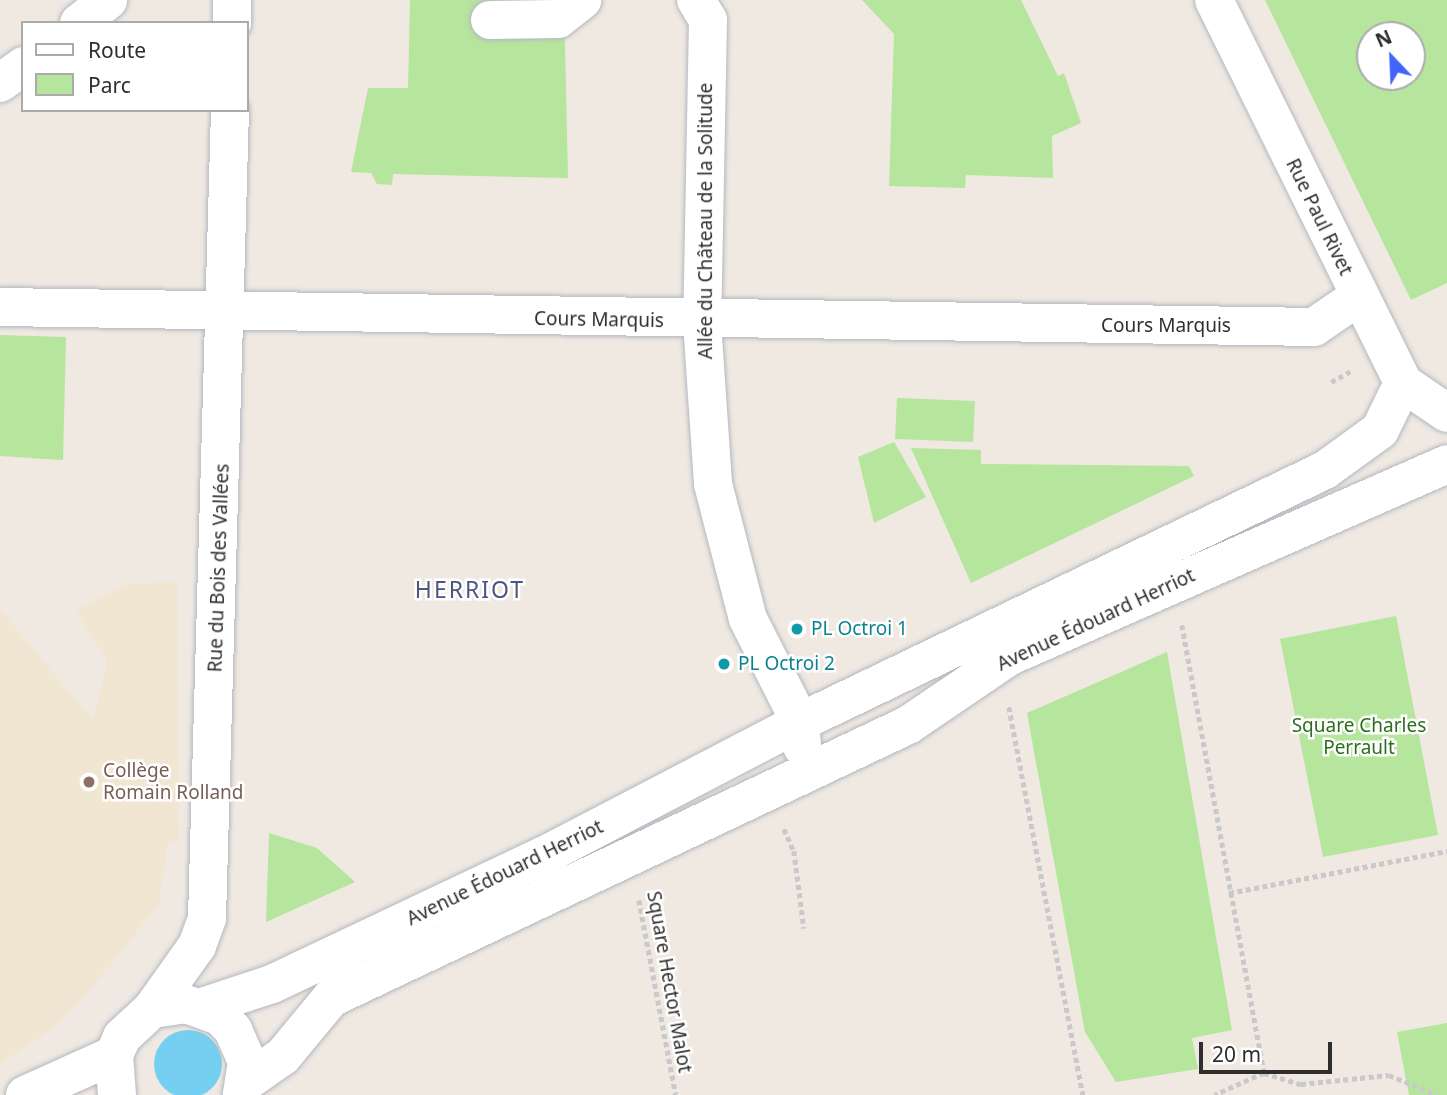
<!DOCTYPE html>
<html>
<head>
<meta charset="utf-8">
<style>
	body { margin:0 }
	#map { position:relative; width:1447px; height:1095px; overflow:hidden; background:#efe9e1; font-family:"Noto Sans",sans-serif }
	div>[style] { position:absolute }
	.education>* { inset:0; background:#f0e6d1 }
	.green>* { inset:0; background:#b6e59e }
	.water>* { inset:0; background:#75cff0 }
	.round { border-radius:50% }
	.path>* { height:4.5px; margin-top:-2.25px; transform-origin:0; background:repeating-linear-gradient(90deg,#c9c9c9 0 5px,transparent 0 8.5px) }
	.roads { filter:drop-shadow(0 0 2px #b4b7c1) drop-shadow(0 0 2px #b4b7c1) }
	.minor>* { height:38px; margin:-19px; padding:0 19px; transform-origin:19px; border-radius:19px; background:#fff }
	.dots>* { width:19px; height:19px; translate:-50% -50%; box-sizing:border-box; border:4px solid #fff; border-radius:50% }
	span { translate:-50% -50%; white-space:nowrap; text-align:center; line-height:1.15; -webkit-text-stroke:5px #fff; paint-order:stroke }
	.street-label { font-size:19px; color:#2e2e2e }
	.culture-label { font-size:19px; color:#0d838f }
	.left { translate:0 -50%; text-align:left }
	.park-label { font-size:19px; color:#2c6e1b }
	.education-label { font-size:19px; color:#785e54 }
	.quarter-label { font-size:23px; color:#4d5680; letter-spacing:2px }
	.legend { position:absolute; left:21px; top:21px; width:228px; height:91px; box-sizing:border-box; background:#fff; border:2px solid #ababab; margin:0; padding:9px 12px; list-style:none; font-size:21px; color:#2e2e2e }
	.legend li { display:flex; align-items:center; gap:14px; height:35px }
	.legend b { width:35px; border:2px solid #ababab }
	.north { position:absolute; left:1356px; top:21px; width:70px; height:70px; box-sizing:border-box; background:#fff; border:2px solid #ababab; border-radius:50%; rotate:337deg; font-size:19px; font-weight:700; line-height:28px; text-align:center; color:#2e2e2e }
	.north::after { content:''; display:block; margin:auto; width:24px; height:32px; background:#4264fb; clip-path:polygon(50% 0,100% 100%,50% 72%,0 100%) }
	.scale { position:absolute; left:1199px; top:1042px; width:133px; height:32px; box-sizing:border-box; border:4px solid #2e2e2e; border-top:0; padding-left:9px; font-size:21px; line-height:24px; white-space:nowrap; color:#2e2e2e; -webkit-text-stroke:5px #fff; paint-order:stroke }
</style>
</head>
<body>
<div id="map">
	<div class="education">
		<i style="clip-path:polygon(177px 581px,179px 843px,168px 842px,159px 904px,86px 995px,52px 1029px,0 1064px,0 609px,93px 721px,107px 661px,76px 610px,125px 585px)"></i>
	</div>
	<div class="green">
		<i style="clip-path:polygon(410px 0,564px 0,568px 178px,393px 174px,392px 185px,377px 184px,371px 173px,351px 172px,368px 88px,408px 88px)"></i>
		<i style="clip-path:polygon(862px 0,1021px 0,1058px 76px,1064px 73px,1081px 123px,1052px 136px,1053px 178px,966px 175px,965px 188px,889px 186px,894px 34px)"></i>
		<i style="clip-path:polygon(evenodd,1265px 0,1447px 0,1447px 283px,1411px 300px,1265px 0,1370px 35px,1412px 35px,1412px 77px,1370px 77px,1370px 35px)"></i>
		<i style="clip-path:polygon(0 335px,66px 337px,63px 460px,0 456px)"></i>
		<i style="clip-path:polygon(897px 398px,975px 401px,973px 442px,895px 439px)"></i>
		<i style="clip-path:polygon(894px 442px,926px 497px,874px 523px,858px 457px)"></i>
		<i style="clip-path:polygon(911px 448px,981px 450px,981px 464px,1189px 466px,1194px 476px,971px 583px)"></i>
		<i style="clip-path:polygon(1396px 616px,1438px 835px,1323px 857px,1280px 639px)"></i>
		<i style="clip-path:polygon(1167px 652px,1232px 1030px,1192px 1038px,1198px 1069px,1116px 1082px,1085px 1032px,1027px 713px)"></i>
		<i style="clip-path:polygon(269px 833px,317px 848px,355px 882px,266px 922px)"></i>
		<i style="clip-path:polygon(1447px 1023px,1447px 1095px,1409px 1095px,1397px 1032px)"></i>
	</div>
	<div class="water">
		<i class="round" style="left:154px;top:1030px;width:68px;height:68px"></i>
	</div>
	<div class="path">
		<i style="left:1331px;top:382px;width:23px;rotate:-29deg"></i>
		<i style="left:1182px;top:625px;width:455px;rotate:79.6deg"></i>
		<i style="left:1264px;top:1073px;width:54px;rotate:155.8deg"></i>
		<i style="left:1009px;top:707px;width:395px;rotate:79.2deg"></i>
		<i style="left:784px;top:829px;width:24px;rotate:66deg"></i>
		<i style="left:794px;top:851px;width:78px;rotate:82.6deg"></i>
		<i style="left:1229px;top:893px;width:222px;rotate:-10.9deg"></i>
		<i style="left:639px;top:900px;width:198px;rotate:79.3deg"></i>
		<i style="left:1264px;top:1073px;width:39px;rotate:17deg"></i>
		<i style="left:1301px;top:1084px;width:88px;rotate:-5.8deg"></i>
		<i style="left:1389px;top:1075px;width:52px;rotate:22.6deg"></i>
	</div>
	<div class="roads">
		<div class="minor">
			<i style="left:696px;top:0;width:23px;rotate:59deg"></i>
			<i style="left:708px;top:20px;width:302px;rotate:91.1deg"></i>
			<i style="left:702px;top:322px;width:162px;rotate:86.1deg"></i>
			<i style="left:713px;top:484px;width:139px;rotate:75.5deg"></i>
			<i style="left:748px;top:619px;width:115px;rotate:63.2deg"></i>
			<i style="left:800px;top:722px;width:25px;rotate:85deg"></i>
			<i style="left:1214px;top:0;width:427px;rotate:63.7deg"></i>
			<i style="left:1403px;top:383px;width:53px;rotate:34.3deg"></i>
			<i style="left:490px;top:20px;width:68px;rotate:-0.8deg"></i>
			<i style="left:558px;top:19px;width:31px;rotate:-38deg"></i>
			<i style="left:79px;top:23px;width:37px;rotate:-38deg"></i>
			<i style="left:232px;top:23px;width:23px;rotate:-90deg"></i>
			<i style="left:0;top:83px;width:29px;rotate:-36deg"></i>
			<i style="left:0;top:307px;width:1314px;rotate:0.87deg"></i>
			<i style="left:1314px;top:327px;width:53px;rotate:-34.3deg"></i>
			<i style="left:202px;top:1007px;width:74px;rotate:-18.2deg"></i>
			<i style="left:272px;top:984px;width:300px;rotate:-25.3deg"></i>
			<i style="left:543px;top:856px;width:290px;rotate:-27.5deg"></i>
			<i style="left:800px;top:722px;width:582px;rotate:-25.64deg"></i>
			<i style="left:1325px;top:470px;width:68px;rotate:-36deg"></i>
			<i style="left:1380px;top:430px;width:52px;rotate:-63.9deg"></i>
			<i style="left:152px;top:1009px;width:77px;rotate:-54.5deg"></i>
			<i style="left:197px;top:946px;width:30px;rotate:-70deg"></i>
			<i style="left:207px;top:918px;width:808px;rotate:-88.37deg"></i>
			<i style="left:246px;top:1082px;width:45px;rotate:-35.1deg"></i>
			<i style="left:283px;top:1056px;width:75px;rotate:-50.4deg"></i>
			<i style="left:331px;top:998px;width:638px;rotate:-25.32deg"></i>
			<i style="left:908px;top:725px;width:123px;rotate:-34.1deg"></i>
			<i style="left:1010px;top:656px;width:477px;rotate:-23.7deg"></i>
			<i style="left:25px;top:1095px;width:98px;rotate:-24.2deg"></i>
			<i style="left:117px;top:1095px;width:40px;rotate:-94.3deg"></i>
			<i style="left:114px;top:1055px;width:20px;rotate:-66deg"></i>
			<i style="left:122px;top:1037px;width:41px;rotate:-43deg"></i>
			<i style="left:152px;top:1009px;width:34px;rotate:-8deg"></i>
			<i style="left:186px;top:1004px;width:37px;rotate:20deg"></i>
			<i style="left:221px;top:1017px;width:18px;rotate:47deg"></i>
			<i style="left:233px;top:1030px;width:35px;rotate:66deg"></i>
			<i style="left:247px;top:1062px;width:33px;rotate:99deg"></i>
		</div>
	</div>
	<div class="dots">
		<i style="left:797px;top:629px;background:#0f9aa8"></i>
		<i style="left:724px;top:664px;background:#0f9aa8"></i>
		<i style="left:89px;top:782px;background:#8d6e63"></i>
	</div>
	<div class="street-label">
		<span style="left:1319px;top:217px;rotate:64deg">Rue Paul Rivet</span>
		<span style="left:706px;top:221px;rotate:-90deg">Allée du Château de la Solitude</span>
		<span style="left:599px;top:320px;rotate:1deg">Cours Marquis</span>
		<span style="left:1166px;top:326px">Cours Marquis</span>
		<span style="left:219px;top:568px;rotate:-88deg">Rue du Bois des Vallées</span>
		<span style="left:1096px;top:620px;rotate:-25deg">Avenue Édouard Herriot</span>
		<span style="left:505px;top:873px;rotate:-26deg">Avenue Édouard Herriot</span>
		<span style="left:669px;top:982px;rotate:80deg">Square Hector Malot</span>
	</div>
	<div class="culture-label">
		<span class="left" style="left:811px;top:629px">PL Octroi 1</span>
		<span class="left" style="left:738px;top:664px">PL Octroi 2</span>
	</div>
	<div class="park-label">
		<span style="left:1359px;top:737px">Square Charles<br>Perrault</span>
	</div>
	<div class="education-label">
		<span class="left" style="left:103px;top:782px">Collège<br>Romain Rolland</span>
	</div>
	<div class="quarter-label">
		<span style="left:470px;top:589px">HERRIOT</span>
	</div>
	<ul class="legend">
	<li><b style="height:9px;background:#fff"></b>Route</li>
	<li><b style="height:19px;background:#b6e59e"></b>Parc</li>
	</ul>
	<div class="north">N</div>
	<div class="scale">20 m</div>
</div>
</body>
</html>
